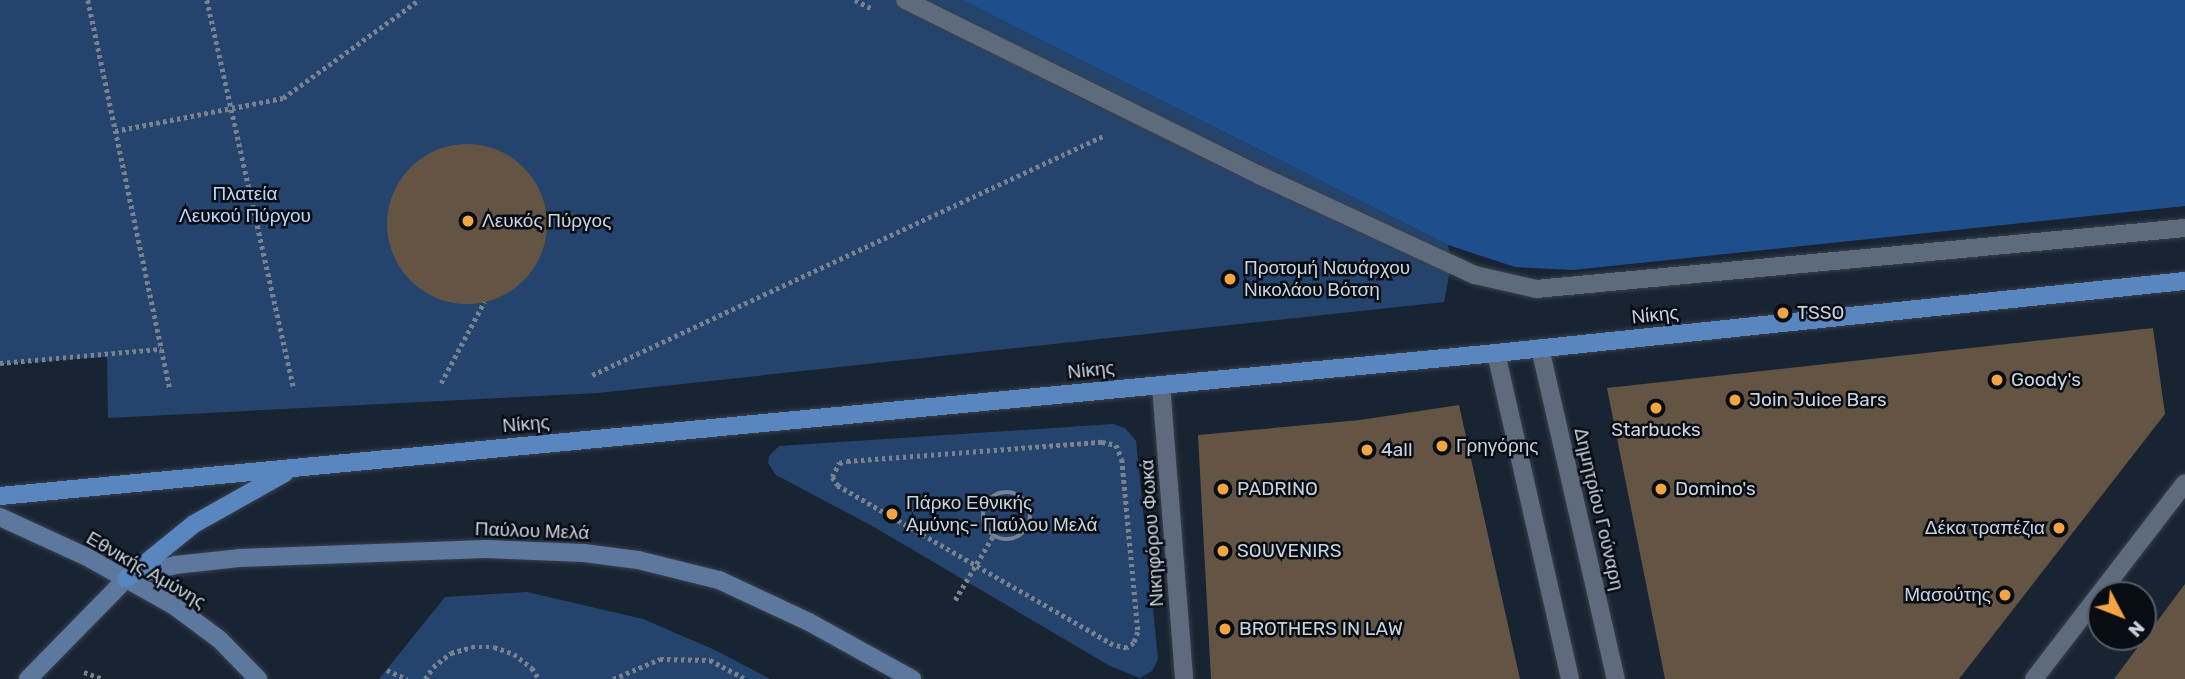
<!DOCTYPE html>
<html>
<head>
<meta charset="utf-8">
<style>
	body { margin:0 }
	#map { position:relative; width:2185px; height:679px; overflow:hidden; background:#192433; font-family:Rubik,sans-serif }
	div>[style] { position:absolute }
	.green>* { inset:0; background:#24446e }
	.water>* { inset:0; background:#1e4f8c }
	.building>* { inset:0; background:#635444 }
	.round { border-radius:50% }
	.path>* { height:4.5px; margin-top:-2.25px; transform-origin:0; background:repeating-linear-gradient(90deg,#79828e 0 3.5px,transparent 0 7px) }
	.path>.ring { margin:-2.25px; padding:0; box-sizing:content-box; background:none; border:4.5px solid #79828e; border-radius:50% }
	.roads { filter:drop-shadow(0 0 2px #38404d) drop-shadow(0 0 2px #38404d) }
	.pedestrian>* { height:18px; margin:-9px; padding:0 9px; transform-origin:9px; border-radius:9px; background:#5e6b7d }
	.minor>* { height:18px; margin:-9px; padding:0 9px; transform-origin:9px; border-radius:9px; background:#5e6b7d }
	.secondary>* { height:18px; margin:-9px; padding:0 9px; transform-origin:9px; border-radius:9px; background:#5c789e }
	.primary>* { height:18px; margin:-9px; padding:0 9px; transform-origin:9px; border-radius:9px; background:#5a86c0 }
	.dots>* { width:19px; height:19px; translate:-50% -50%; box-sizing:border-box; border:4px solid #080d14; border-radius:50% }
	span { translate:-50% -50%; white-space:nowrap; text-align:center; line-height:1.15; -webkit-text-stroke:5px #080d14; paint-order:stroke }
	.park-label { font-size:19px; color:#bcd7fb }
	.poi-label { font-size:19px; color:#cbd3dd }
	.left { translate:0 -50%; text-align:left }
	.right { translate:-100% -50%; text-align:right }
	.street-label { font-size:19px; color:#cbd3dd }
	.north { position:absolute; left:2087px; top:581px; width:70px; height:70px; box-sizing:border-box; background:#080d14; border:2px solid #565c64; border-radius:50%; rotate:132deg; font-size:19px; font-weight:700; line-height:28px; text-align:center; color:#cbd3dd }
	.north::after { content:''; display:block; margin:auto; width:24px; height:32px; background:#f3a443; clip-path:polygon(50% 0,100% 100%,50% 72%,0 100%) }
</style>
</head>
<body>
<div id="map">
	<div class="green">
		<i style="clip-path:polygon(0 0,962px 0,1448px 245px,1451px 264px,1444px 302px,598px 393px,108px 418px,107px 357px,0 364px)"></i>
		<i style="clip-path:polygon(1113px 424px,1125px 428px,1136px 441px,1158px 659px,1152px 671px,1140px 678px,1110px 666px,874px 527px,776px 475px,768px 463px,769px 456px,779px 446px)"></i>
		<i style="clip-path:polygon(527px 592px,643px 619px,715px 650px,770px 679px,379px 679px,445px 597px)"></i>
	</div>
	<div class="water">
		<i style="clip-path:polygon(962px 0,2185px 0,2185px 206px,1573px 270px,1515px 267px,1448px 245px)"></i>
	</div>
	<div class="building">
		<i class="round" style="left:387px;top:144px;width:160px;height:160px"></i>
		<i style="clip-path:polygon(2153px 328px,2165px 414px,1959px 679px,1665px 679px,1607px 388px)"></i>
		<i style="clip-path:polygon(1459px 405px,1520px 679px,1211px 679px,1198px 435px,1360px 420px)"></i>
		<i style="clip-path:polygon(2185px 584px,2185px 679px,2114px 679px)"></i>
	</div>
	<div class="path">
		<i style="left:88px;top:0;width:397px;rotate:78.1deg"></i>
		<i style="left:207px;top:0;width:399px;rotate:77.4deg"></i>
		<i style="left:855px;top:0;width:20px;rotate:27deg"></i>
		<i style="left:115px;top:131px;width:171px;rotate:-11.1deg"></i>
		<i style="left:283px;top:98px;width:168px;rotate:-35.8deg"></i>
		<i style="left:0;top:363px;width:162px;rotate:-5deg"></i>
		<i style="left:592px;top:375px;width:566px;rotate:-25.07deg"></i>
		<i style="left:441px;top:383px;width:92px;rotate:-62deg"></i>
		<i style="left:1102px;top:442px;width:14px;rotate:12deg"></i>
		<i style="left:1116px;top:445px;width:15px;rotate:67deg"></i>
		<i style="left:1122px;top:459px;width:174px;rotate:84.7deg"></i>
		<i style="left:1138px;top:632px;width:12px;rotate:110deg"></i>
		<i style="left:1134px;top:643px;width:9px;rotate:144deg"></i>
		<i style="left:1127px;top:648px;width:14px;rotate:-168deg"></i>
		<i style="left:1113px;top:645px;width:318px;rotate:-150deg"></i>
		<i style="left:838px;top:486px;width:11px;rotate:-124deg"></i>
		<i style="left:832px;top:477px;width:16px;rotate:-63deg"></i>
		<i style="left:839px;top:463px;width:8px;rotate:-14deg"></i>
		<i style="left:847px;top:461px;width:256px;rotate:-4.3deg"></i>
		<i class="ring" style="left:983px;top:492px;width:43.5px;height:43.5px"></i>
		<i style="left:955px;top:600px;width:74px;rotate:-59.3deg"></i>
		<i style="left:387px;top:670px;width:22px;rotate:24deg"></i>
		<i style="left:84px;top:672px;width:20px;rotate:20deg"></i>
		<i style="left:425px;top:679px;width:14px;rotate:-56deg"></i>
		<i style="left:433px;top:667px;width:23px;rotate:-38deg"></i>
		<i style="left:451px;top:653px;width:22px;rotate:-16deg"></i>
		<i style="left:472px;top:647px;width:22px"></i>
		<i style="left:494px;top:647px;width:21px;rotate:19deg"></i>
		<i style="left:514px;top:654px;width:23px;rotate:38deg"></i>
		<i style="left:532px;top:668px;width:13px;rotate:58deg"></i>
		<i style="left:613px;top:679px;width:51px;rotate:-23.1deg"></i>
		<i style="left:660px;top:659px;width:50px;rotate:1.1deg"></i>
		<i style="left:710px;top:660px;width:41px;rotate:27.8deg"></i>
	</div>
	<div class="roads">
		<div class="pedestrian">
			<i style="left:905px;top:0;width:395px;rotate:26.3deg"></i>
			<i style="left:1259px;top:175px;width:212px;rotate:24.9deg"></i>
			<i style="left:1451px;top:264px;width:26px;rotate:25deg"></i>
			<i style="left:1475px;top:275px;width:63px;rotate:12.9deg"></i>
			<i style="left:1536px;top:289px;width:652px;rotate:-5.37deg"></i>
			<i style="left:1540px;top:348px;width:340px;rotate:77.1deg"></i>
			<i style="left:1161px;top:385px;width:295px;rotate:85.5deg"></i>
			<i style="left:2034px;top:679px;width:247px;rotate:-52.4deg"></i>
		</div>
		<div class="minor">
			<i style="left:1496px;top:353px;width:334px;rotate:77.2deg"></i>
		</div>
		<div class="secondary">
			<i style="left:0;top:517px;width:96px;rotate:24.7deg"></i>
			<i style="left:87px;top:557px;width:98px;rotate:29.2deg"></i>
			<i style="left:173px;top:605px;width:57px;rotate:36.5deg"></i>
			<i style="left:219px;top:639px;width:56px;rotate:45.7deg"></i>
			<i style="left:28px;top:679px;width:140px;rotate:-45.6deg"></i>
			<i style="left:126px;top:579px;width:25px;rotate:-18deg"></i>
			<i style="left:150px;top:571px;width:26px;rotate:-13deg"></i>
			<i style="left:175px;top:565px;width:64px;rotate:-6.2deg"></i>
			<i style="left:239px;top:558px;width:247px;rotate:-2.1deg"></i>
			<i style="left:486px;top:549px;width:98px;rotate:2.3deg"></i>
			<i style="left:584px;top:553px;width:54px;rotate:7.4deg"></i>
			<i style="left:638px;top:560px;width:83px;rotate:13.9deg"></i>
			<i style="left:719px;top:580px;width:99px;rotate:25deg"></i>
			<i style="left:809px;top:622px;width:118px;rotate:29deg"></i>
		</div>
		<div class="primary">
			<i style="left:0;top:496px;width:1503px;rotate:-5.46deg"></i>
			<i style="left:1496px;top:353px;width:693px;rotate:-5.97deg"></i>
			<i style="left:126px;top:579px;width:87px;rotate:-39deg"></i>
			<i style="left:194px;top:524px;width:104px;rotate:-29.3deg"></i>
		</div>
	</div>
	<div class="dots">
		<i style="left:468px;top:221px;background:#f3a443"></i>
		<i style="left:1230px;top:279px;background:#f3a443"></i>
		<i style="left:1783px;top:313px;background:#f3a443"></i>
		<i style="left:1997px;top:380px;background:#f3a443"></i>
		<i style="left:1735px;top:400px;background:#f3a443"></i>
		<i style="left:1656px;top:408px;background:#f3a443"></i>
		<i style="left:1442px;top:446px;background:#f3a443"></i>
		<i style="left:1367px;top:450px;background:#f3a443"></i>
		<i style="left:1223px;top:489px;background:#f3a443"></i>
		<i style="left:1661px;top:489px;background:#f3a443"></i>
		<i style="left:892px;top:514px;background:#f3a443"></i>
		<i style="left:2059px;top:528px;background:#f3a443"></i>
		<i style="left:1223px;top:551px;background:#f3a443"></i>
		<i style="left:2005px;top:595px;background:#f3a443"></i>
		<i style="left:1225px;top:629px;background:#f3a443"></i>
	</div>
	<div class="park-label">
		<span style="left:245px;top:205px">Πλατεία<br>Λευκού Πύργου</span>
	</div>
	<div class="poi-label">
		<span class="left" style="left:482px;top:221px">Λευκός Πύργος</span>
		<span class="left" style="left:1244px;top:279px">Προτομή Ναυάρχου<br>Νικολάου Βότση</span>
		<span class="left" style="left:1797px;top:313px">TSSO</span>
		<span class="left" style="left:2011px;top:380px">Goody's</span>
		<span class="left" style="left:1749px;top:400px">Join Juice Bars</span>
		<span style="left:1656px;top:430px">Starbucks</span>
		<span class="left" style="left:1456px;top:446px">Γρηγόρης</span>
		<span class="left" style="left:1381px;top:450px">4all</span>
		<span class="left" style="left:1237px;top:489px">PADRINO</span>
		<span class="left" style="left:1675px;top:489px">Domino's</span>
		<span class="left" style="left:906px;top:514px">Πάρκο Εθνικής<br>Αμύνης- Παύλου Μελά</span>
		<span class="right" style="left:2045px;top:528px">Δέκα τραπέζια</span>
		<span class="left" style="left:1237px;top:551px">SOUVENIRS</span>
		<span class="right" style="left:1991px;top:595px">Μασούτης</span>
		<span class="left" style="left:1239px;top:629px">BROTHERS IN LAW</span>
	</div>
	<div class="street-label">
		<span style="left:1655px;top:315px;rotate:-6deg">Νίκης</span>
		<span style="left:1091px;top:370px;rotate:-6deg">Νίκης</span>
		<span style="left:526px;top:424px;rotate:-5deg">Νίκης</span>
		<span style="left:1599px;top:509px;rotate:77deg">Δημητρίου Γούναρη</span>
		<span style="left:532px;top:531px;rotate:2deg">Παύλου Μελά</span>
		<span style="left:1152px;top:533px;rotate:-94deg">Νικηφόρου Φωκά</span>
		<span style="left:146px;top:570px;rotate:30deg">Εθνικής Αμύνης</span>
	</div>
	<div class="north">N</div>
</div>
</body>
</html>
